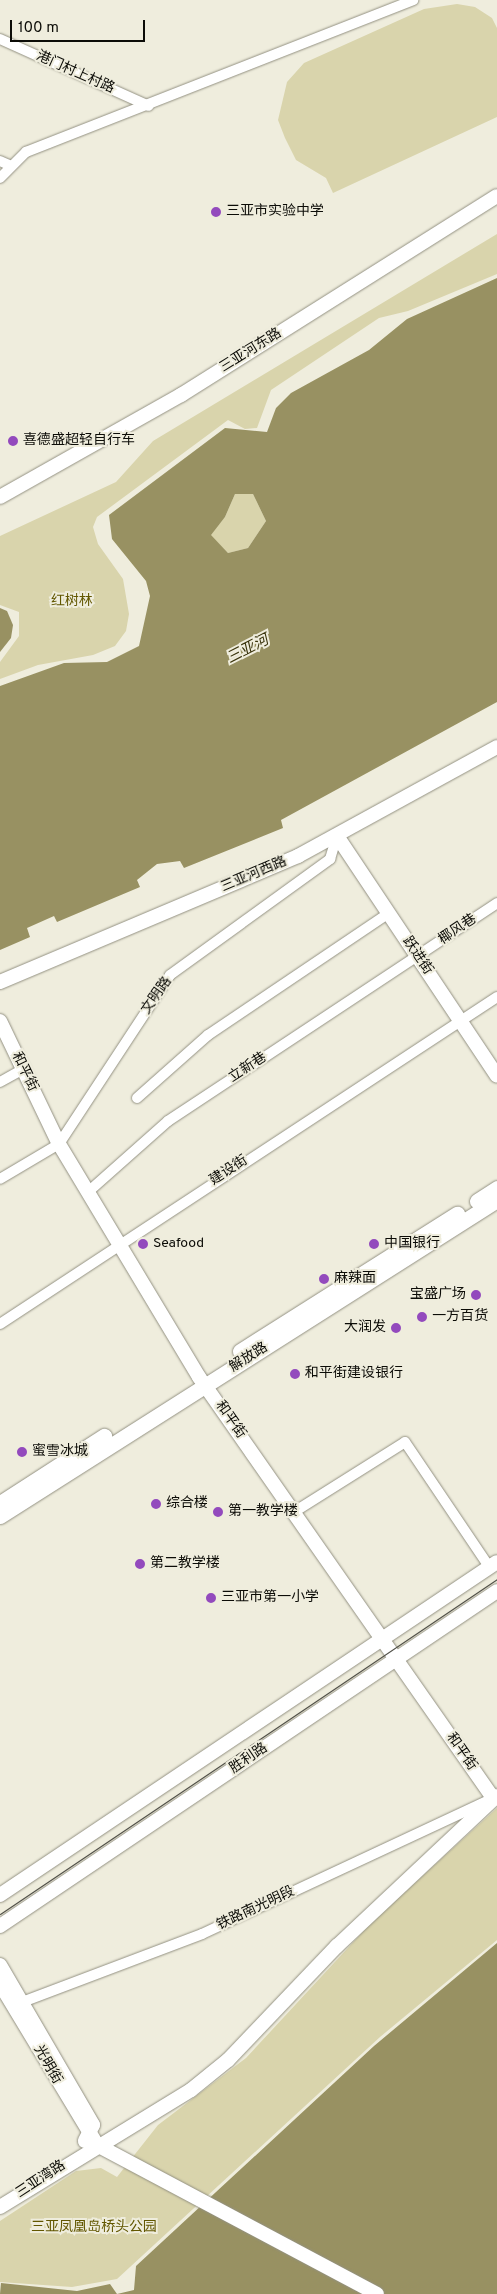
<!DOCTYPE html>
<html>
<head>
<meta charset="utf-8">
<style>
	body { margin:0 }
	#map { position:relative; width:497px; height:2294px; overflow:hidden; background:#efeddd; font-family:Overpass,"Noto Sans SC",sans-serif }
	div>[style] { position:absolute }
	.green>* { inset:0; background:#d9d4ac }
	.water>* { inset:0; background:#989162 }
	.roads { filter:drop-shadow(0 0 1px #939182) drop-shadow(0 0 1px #939182) }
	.street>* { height:10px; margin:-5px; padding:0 5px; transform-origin:5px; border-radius:5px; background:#fff }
	.secondary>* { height:14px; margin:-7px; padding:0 7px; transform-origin:7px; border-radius:7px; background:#fff }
	.primary>* { height:15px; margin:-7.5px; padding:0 7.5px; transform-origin:7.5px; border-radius:7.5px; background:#fff }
	.tram>* { height:1px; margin:-0.5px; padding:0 0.5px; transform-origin:0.5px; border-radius:0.5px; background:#504f47 }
	.dots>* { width:14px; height:14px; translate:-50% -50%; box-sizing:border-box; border:2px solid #efeddd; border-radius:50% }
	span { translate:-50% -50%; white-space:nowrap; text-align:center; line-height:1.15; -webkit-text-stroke:4px #efeddd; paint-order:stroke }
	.street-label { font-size:14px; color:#0c0c07 }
	.poi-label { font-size:14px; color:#0c0c07 }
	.left { translate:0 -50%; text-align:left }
	.right { translate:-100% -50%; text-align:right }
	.park-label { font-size:14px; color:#625700 }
	.water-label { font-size:15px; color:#39330b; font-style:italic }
	.scale { position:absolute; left:10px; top:20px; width:135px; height:22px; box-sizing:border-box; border:2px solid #0c0c07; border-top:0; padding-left:6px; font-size:15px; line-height:18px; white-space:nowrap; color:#0c0c07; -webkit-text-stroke:4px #efeddd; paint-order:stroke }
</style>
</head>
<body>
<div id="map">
	<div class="green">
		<i style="clip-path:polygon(457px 4px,475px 7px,492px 18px,497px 28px,497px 117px,333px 193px,326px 178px,296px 160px,285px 138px,278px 120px,287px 82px,304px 63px,424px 9px)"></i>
		<i style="clip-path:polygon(497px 234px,497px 274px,408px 311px,379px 318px,271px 390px,257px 428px,245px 429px,228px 420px,97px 517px,93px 527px,98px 544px,123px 579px,129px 614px,126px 631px,115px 646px,93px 655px,38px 665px,0 679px,0 662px,19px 636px,19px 612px,0 605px,0 536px,116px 482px,153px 441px)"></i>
		<i style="clip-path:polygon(235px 494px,253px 494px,266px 521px,248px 548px,228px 553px,210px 535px,225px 517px)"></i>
		<i style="clip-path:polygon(497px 1808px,497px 1940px,380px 2037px,117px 2279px,72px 2287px,0 2282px,0 2221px,76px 2171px,101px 2168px,117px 2177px,158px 2125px,246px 2058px,371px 1923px)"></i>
	</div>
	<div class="water">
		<i style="clip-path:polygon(evenodd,497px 278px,497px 702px,281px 820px,283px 828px,184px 868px,180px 861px,157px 864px,137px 880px,140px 887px,57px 922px,54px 916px,27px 928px,30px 937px,0 950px,0 686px,64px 663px,107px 662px,139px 646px,150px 596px,146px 581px,112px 539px,109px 515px,225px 428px,267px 432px,276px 408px,291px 393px,369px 350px,407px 319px,497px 278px,235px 494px,253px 494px,266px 521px,248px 548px,228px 553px,211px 535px,225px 517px,235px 494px)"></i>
		<i style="clip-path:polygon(0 608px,7px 611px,13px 625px,11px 638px,0 652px)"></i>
		<i style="clip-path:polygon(497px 1943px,497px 2294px,0 2294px,1px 2283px,77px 2291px,110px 2284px,117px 2294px,134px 2290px,136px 2266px,374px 2046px)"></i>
	</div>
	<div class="roads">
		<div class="street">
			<i style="left:0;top:39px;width:163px;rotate:24.2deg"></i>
			<i style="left:0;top:161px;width:12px;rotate:24deg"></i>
			<i style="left:0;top:178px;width:37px;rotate:-45deg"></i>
			<i style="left:26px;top:152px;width:416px;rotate:-21.4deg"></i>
			<i style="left:0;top:1082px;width:26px;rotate:-29deg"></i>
			<i style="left:137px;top:1098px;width:95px;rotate:-41.6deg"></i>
			<i style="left:208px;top:1035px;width:218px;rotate:-34deg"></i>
			<i style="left:0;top:1179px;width:69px;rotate:-30.7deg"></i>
			<i style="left:59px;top:1144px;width:202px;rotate:-56.7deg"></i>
			<i style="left:170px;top:975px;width:198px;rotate:-35.9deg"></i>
			<i style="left:330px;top:859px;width:24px;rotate:-73deg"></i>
			<i style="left:88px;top:1192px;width:107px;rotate:-41.6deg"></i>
			<i style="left:168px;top:1121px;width:395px;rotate:-33.5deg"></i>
			<i style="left:0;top:1324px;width:595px;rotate:-33.34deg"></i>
			<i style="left:294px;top:1512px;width:131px;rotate:-32.2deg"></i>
			<i style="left:405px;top:1442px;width:152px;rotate:56deg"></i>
			<i style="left:17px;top:2004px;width:198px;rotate:-20.7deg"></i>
			<i style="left:202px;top:1934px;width:315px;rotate:-25deg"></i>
		</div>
		<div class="secondary">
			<i style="left:0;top:497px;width:208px;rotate:-29.4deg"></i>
			<i style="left:181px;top:395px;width:373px;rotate:-32.2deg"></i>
			<i style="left:337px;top:836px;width:288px;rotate:56.3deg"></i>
			<i style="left:0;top:982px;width:324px;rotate:-22.9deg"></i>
			<i style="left:298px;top:856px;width:227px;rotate:-28.7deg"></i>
			<i style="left:0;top:1021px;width:136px;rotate:64.4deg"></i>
			<i style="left:59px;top:1144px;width:272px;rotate:59deg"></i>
			<i style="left:199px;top:1377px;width:513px;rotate:55.07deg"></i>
			<i style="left:0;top:1895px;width:598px;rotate:-33.82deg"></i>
			<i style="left:0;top:1926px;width:599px;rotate:-33.98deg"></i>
			<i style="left:0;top:1965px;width:185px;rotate:59.8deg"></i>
			<i style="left:93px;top:2125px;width:18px;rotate:117deg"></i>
			<i style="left:0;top:1984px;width:188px;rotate:58.9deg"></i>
			<i style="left:97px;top:2145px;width:317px;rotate:28deg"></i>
			<i style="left:0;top:2207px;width:224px;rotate:-31.5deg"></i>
			<i style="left:191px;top:2090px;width:48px;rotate:-39deg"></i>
			<i style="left:228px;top:2060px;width:158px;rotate:-46.3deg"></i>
			<i style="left:337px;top:1946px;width:219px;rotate:-43.2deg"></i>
		</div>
		<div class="primary">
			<i style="left:477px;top:1201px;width:24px;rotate:-33deg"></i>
			<i style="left:240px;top:1351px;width:257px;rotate:-32.3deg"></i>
			<i style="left:0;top:1503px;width:124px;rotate:-32.8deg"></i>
			<i style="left:0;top:1516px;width:589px;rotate:-32.45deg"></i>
		</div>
	</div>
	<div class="tram">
		<i style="left:0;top:1914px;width:599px;rotate:-33.98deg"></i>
	</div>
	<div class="dots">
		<i style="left:216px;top:212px;background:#934abd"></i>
		<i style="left:13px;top:441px;background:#934abd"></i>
		<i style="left:143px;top:1244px;background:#934abd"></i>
		<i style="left:374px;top:1244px;background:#934abd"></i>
		<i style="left:324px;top:1279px;background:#934abd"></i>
		<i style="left:476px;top:1295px;background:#934abd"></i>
		<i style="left:422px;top:1317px;background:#934abd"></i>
		<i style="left:396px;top:1328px;background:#934abd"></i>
		<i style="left:295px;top:1374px;background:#934abd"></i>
		<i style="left:22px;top:1452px;background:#934abd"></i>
		<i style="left:156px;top:1504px;background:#934abd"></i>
		<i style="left:218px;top:1512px;background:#934abd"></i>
		<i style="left:140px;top:1564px;background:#934abd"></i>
		<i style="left:211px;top:1598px;background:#934abd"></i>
	</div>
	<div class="street-label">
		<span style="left:75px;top:73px;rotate:24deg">港门村上村路</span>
		<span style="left:251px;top:351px;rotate:-32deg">三亚河东路</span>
		<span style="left:254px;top:875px;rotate:-23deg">三亚河西路</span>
		<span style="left:458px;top:930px;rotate:-34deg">椰风巷</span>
		<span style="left:417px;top:956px;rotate:56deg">跃进街</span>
		<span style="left:157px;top:996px;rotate:-55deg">文明路</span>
		<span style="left:248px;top:1068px;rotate:-33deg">立新巷</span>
		<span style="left:24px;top:1072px;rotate:64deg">和平街</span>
		<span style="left:229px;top:1171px;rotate:-33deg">建设街</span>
		<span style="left:249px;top:1358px;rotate:-32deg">解放路</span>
		<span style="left:230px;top:1420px;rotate:55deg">和平街</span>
		<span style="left:461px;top:1752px;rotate:55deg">和平街</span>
		<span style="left:249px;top:1759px;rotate:-34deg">胜利路</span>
		<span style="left:256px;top:1909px;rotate:-25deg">铁路南光明段</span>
		<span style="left:47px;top:2065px;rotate:60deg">光明街</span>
		<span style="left:41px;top:2180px;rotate:-33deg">三亚湾路</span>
	</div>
	<div class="poi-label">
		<span class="left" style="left:226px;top:212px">三亚市实验中学</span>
		<span class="left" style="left:23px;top:441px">喜德盛超轻自行车</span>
		<span class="left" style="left:153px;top:1244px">Seafood</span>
		<span class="left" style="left:384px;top:1244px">中国银行</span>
		<span class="left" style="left:334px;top:1279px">麻辣面</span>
		<span class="right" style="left:466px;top:1295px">宝盛广场</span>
		<span class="left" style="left:432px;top:1317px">一方百货</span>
		<span class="right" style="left:386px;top:1328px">大润发</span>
		<span class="left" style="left:305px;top:1374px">和平街建设银行</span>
		<span class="left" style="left:32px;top:1452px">蜜雪冰城</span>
		<span class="left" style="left:166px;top:1504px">综合楼</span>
		<span class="left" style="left:228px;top:1512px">第一教学楼</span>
		<span class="left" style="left:150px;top:1564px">第二教学楼</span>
		<span class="left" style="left:221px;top:1598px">三亚市第一小学</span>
	</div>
	<div class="park-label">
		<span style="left:72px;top:602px">红树林</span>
		<span style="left:94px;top:2228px">三亚凤凰岛桥头公园</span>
	</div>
	<div class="water-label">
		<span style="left:248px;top:650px;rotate:-27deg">三亚河</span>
	</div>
	<div class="scale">100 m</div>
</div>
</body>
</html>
